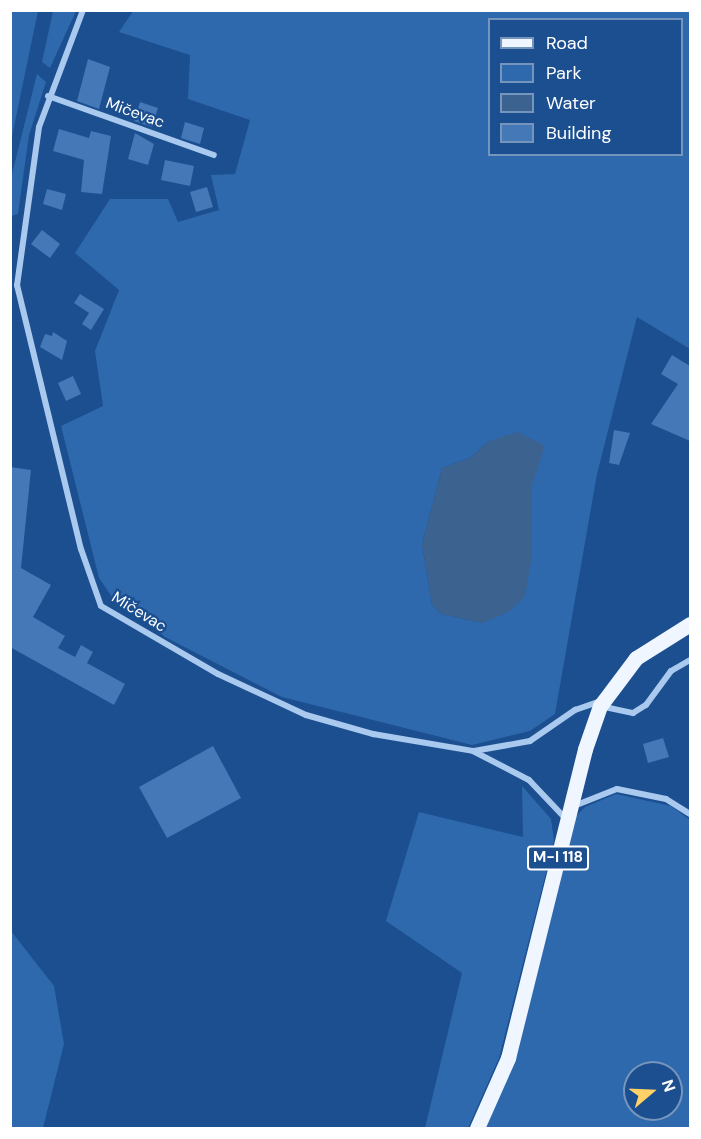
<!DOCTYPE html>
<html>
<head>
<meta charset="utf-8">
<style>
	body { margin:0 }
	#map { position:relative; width:701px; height:1139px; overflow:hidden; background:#1b4f8f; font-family:"DM Sans",sans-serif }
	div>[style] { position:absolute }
	.green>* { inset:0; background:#2e69ad }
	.water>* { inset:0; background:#3c6290 }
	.building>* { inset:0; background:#4478b7 }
	.street>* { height:6px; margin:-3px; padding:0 3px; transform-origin:3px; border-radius:3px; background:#a9c9ee }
	.primary>* { height:15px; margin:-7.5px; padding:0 7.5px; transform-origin:7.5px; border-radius:7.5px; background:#f0f6ff }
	span { translate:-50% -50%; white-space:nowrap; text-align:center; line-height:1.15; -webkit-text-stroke:4.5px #1b4f8f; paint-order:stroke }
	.shield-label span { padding:2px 4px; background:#1b4f8f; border:2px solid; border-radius:4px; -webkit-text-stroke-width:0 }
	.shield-label { font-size:15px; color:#fff; font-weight:700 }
	.street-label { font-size:16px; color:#fff }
	.frame { position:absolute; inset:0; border:12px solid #fff; pointer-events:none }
	.legend { position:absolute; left:488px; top:18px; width:195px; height:138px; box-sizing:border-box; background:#1b4f8f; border:2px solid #7695bc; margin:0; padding:8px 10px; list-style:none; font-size:18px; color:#fff }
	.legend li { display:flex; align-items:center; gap:12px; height:30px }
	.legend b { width:30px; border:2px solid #7695bc }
	.north { position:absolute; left:623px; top:1061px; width:60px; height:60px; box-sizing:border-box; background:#1b4f8f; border:2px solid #7695bc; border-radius:50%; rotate:71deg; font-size:16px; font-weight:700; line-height:24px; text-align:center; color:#fff }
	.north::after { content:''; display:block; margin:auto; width:21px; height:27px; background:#ffd166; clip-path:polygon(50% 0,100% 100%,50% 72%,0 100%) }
</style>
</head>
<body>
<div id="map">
	<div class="green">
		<i style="clip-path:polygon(11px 10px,38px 11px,11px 141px,10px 11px)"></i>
		<i style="clip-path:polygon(53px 11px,76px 11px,50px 68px,42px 62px)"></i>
		<i style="clip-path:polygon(evenodd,133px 11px,690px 11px,690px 349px,637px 317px,597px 474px,555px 714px,530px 731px,472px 745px,282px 697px,165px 637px,127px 603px,112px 597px,99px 578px,61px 426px,103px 406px,95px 351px,119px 290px,75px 253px,110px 199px,168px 199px,178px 222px,219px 210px,211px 175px,235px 174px,250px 120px,188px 99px,190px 55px,119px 32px,133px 11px,490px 20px,682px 20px,682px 154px,490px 154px,490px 20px,133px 11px,489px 441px,532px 485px,532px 557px,483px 623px,441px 614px,432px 604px,422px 544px,442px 468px,470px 458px,489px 441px)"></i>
		<i style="clip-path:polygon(37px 74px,46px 82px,29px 135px,18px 214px,11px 216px,11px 178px)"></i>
		<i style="clip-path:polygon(522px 786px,551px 819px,554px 841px,499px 1058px,468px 1128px,425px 1128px,462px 973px,386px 921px,419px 812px,523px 837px)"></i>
		<i style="clip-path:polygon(evenodd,616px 794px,671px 806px,690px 820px,690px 1128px,485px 1128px,515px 1056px,573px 819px,585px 807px,616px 794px,635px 1073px,671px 1073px,671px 1109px,635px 1109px,635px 1073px)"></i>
		<i style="clip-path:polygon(11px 931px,54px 986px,64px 1044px,43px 1128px,11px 1128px)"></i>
	</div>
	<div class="water">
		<i style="clip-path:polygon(518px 432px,545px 446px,532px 485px,532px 557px,525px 596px,510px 611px,483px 623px,441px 614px,432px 604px,422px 544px,442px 468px,470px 458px,489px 441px)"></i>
	</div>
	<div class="building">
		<i style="clip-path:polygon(88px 59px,110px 67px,99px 109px,77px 101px)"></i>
		<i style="clip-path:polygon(140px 102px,158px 108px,152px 127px,134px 121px)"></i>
		<i style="clip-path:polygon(185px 122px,204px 128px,200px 144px,181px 138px)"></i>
		<i style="clip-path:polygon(59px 129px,89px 138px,91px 131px,111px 136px,102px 194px,81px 192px,84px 160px,53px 151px)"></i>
		<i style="clip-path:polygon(135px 133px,154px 144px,148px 165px,128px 159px)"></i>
		<i style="clip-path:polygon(165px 160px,194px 166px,190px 186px,161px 180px)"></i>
		<i style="clip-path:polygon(207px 187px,213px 207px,196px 212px,190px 192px)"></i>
		<i style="clip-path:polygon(47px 189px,66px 194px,62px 210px,43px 204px)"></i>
		<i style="clip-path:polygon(42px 230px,60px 244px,50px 258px,31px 244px)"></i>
		<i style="clip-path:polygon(80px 294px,104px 309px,91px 330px,82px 324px,89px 313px,74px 303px)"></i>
		<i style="clip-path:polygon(53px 332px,67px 341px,62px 360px,40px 347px,45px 334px,52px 336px)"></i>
		<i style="clip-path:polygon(672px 355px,690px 366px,690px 441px,651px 424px,678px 384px,661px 374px)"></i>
		<i style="clip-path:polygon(73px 376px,81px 394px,66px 401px,58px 383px)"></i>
		<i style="clip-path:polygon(614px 430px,630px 433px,619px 465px,609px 463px)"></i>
		<i style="clip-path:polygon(10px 467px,31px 470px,21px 568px,51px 585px,33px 617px,65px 636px,58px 648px,75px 657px,81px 645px,93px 652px,87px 663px,125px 684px,114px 705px,10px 647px)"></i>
		<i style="clip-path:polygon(663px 738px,669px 757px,648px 763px,643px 744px)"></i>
		<i style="clip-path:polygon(213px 746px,241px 798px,167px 838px,139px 787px)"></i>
	</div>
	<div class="street">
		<i style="left:83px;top:10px;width:125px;rotate:110.6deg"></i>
		<i style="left:39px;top:127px;width:160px;rotate:97.9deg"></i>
		<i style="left:17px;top:285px;width:272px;rotate:76.4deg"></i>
		<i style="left:81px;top:549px;width:60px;rotate:70.7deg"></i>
		<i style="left:101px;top:606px;width:135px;rotate:30.2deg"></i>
		<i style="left:218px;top:674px;width:97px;rotate:25deg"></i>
		<i style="left:306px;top:715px;width:70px;rotate:15.8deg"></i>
		<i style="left:373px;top:734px;width:101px;rotate:9.6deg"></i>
		<i style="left:473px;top:751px;width:63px;rotate:27.4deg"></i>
		<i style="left:529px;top:780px;width:52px;rotate:46.5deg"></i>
		<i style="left:48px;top:96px;width:176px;rotate:19.6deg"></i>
		<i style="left:600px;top:706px;width:34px;rotate:12deg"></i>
		<i style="left:633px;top:713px;width:15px;rotate:-32deg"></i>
		<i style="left:646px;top:705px;width:42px;rotate:-53.7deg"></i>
		<i style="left:671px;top:671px;width:22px;rotate:-30deg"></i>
		<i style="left:474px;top:751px;width:57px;rotate:-10.1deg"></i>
		<i style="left:530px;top:741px;width:55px;rotate:-34.6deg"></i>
		<i style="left:575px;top:710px;width:24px;rotate:-19deg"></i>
		<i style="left:574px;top:806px;width:46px;rotate:-21.6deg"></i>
		<i style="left:617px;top:789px;width:50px;rotate:11.5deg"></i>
		<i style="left:666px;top:799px;width:28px;rotate:32deg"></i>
	</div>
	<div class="primary">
		<i style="left:477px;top:1128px;width:77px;rotate:-66.1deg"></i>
		<i style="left:508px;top:1058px;width:318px;rotate:-76deg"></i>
		<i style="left:585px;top:749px;width:46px;rotate:-70.8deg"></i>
		<i style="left:600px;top:706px;width:60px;rotate:-53.1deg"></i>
		<i style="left:636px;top:658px;width:64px;rotate:-32.2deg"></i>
	</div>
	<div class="shield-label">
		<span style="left:558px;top:858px">M-I 118</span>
	</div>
	<div class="street-label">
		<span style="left:135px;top:113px;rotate:20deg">Mičevac</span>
		<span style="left:139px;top:612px;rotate:32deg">Mičevac</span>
	</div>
	<div class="frame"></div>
	<ul class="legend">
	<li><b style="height:8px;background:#f0f6ff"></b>Road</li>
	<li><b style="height:16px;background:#2e69ad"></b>Park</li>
	<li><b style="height:16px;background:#3c6290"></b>Water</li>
	<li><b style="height:16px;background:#4478b7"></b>Building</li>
	</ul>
	<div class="north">N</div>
</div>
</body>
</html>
